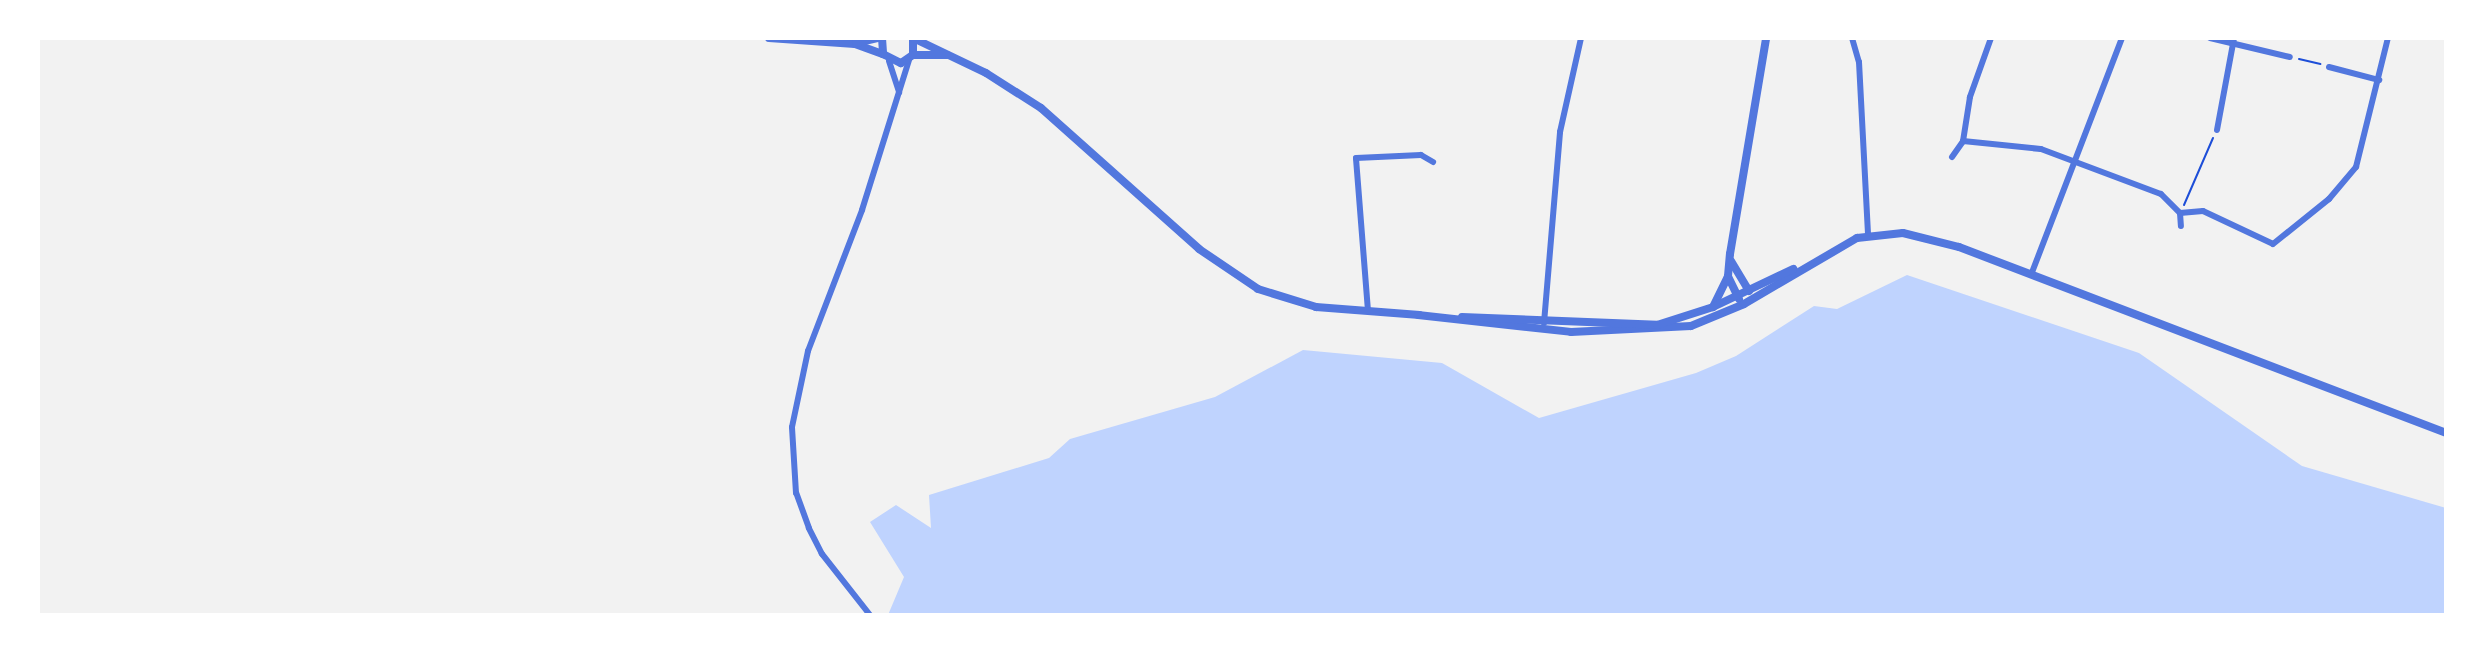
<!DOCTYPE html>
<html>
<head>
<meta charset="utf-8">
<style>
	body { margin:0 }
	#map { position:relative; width:2484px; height:653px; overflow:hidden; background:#f2f2f2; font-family:"DejaVu Sans",sans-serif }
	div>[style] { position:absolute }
	.water>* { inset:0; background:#bfd3fe }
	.path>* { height:2px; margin:-1px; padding:0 1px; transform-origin:1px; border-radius:1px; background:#1d4ed8 }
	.minor>* { height:6px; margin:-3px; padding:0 3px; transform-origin:3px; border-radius:3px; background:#5277de }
	.tertiary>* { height:8px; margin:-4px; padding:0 4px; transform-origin:4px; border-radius:4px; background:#5277de }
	span { translate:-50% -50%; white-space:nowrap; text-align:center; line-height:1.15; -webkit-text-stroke:6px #fff; paint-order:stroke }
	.frame { position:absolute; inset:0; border:40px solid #fff; pointer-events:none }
</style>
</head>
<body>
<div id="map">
	<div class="water">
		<i style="clip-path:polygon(1907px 275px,2139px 353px,2302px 466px,2446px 508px,2446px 615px,888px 615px,904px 577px,870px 522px,896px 505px,931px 528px,929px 495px,1049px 458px,1070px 439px,1215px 397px,1303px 350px,1442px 363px,1539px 418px,1696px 373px,1736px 356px,1814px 306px,1837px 309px)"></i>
	</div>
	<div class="path">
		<i style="left:2299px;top:59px;width:22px;rotate:13deg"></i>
		<i style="left:2184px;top:205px;width:73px;rotate:-66.6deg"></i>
	</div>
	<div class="minor">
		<i style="left:1852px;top:38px;width:25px;rotate:74deg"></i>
		<i style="left:1859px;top:62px;width:173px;rotate:87deg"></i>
		<i style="left:1991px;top:38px;width:63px;rotate:109.6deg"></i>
		<i style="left:1970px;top:97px;width:45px;rotate:99deg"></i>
		<i style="left:1963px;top:141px;width:78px;rotate:5.9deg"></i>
		<i style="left:2041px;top:149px;width:128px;rotate:20.6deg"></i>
		<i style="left:2161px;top:194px;width:27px;rotate:45deg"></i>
		<i style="left:2180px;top:213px;width:23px;rotate:-5deg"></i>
		<i style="left:2203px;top:211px;width:77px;rotate:25.2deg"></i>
		<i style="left:2273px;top:244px;width:72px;rotate:-38.8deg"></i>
		<i style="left:2329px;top:199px;width:42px;rotate:-49.8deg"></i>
		<i style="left:2356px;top:167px;width:133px;rotate:-76.1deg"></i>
		<i style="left:2210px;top:38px;width:82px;rotate:13.4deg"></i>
		<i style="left:889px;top:61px;width:33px;rotate:72deg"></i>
		<i style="left:2329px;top:67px;width:52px;rotate:14.6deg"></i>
		<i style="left:2217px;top:130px;width:94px;rotate:-79.5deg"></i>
		<i style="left:1952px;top:157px;width:19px;rotate:-55deg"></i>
		<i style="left:2180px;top:213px;width:13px;rotate:86deg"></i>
		<i style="left:2031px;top:275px;width:254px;rotate:-69deg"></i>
		<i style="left:1368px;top:311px;width:153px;rotate:-94.5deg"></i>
		<i style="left:1356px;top:158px;width:65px;rotate:-2.6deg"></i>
		<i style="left:1421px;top:155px;width:14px;rotate:30deg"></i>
		<i style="left:1544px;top:323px;width:192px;rotate:-85.2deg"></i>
		<i style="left:1560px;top:132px;width:96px;rotate:-77.4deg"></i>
		<i style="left:870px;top:615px;width:78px;rotate:-128.2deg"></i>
		<i style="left:822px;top:554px;width:29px;rotate:-117deg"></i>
		<i style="left:809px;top:528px;width:37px;rotate:-110deg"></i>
		<i style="left:796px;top:493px;width:66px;rotate:-93.5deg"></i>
		<i style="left:792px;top:427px;width:78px;rotate:-78.1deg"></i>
		<i style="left:808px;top:351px;width:151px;rotate:-69deg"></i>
		<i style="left:862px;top:210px;width:160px;rotate:-72.6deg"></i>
	</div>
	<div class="tertiary">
		<i style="left:769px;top:38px;width:86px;rotate:4deg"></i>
		<i style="left:855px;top:44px;width:30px;rotate:20deg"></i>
		<i style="left:882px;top:38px;width:16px;rotate:86deg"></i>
		<i style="left:883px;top:54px;width:20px;rotate:27deg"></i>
		<i style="left:901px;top:63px;width:14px;rotate:-34deg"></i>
		<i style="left:913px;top:55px;width:17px;rotate:-90deg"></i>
		<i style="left:913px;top:38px;width:81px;rotate:25.6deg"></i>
		<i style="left:986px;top:73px;width:65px;rotate:32.5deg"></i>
		<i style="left:1041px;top:108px;width:212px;rotate:41.7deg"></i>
		<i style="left:1199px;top:249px;width:71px;rotate:34.1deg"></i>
		<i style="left:1258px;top:289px;width:61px;rotate:17.2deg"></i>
		<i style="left:1316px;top:307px;width:104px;rotate:4.4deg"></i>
		<i style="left:856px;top:43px;width:23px;rotate:-13deg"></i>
		<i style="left:913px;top:55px;width:34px"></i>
		<i style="left:1731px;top:261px;width:35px;rotate:59deg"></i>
		<i style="left:1739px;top:299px;width:25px;rotate:-116deg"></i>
		<i style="left:1728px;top:276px;width:22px;rotate:-85deg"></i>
		<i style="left:1730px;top:254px;width:219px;rotate:-80.5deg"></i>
		<i style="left:1713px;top:307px;width:34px;rotate:-64deg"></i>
		<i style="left:1418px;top:315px;width:154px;rotate:6.3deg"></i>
		<i style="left:1571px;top:332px;width:120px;rotate:-2.9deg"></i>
		<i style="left:1691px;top:326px;width:57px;rotate:-22.5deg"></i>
		<i style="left:1744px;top:304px;width:131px;rotate:-30.3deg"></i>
		<i style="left:1857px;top:238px;width:46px;rotate:-6.2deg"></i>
		<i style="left:1903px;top:233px;width:58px;rotate:14deg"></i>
		<i style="left:1959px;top:247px;width:521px;rotate:20.9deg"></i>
		<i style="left:1462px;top:317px;width:195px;rotate:2.3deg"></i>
		<i style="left:1657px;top:325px;width:59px;rotate:-17.8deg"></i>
		<i style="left:1713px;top:307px;width:89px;rotate:-25.4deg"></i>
	</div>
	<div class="frame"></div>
</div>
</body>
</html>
